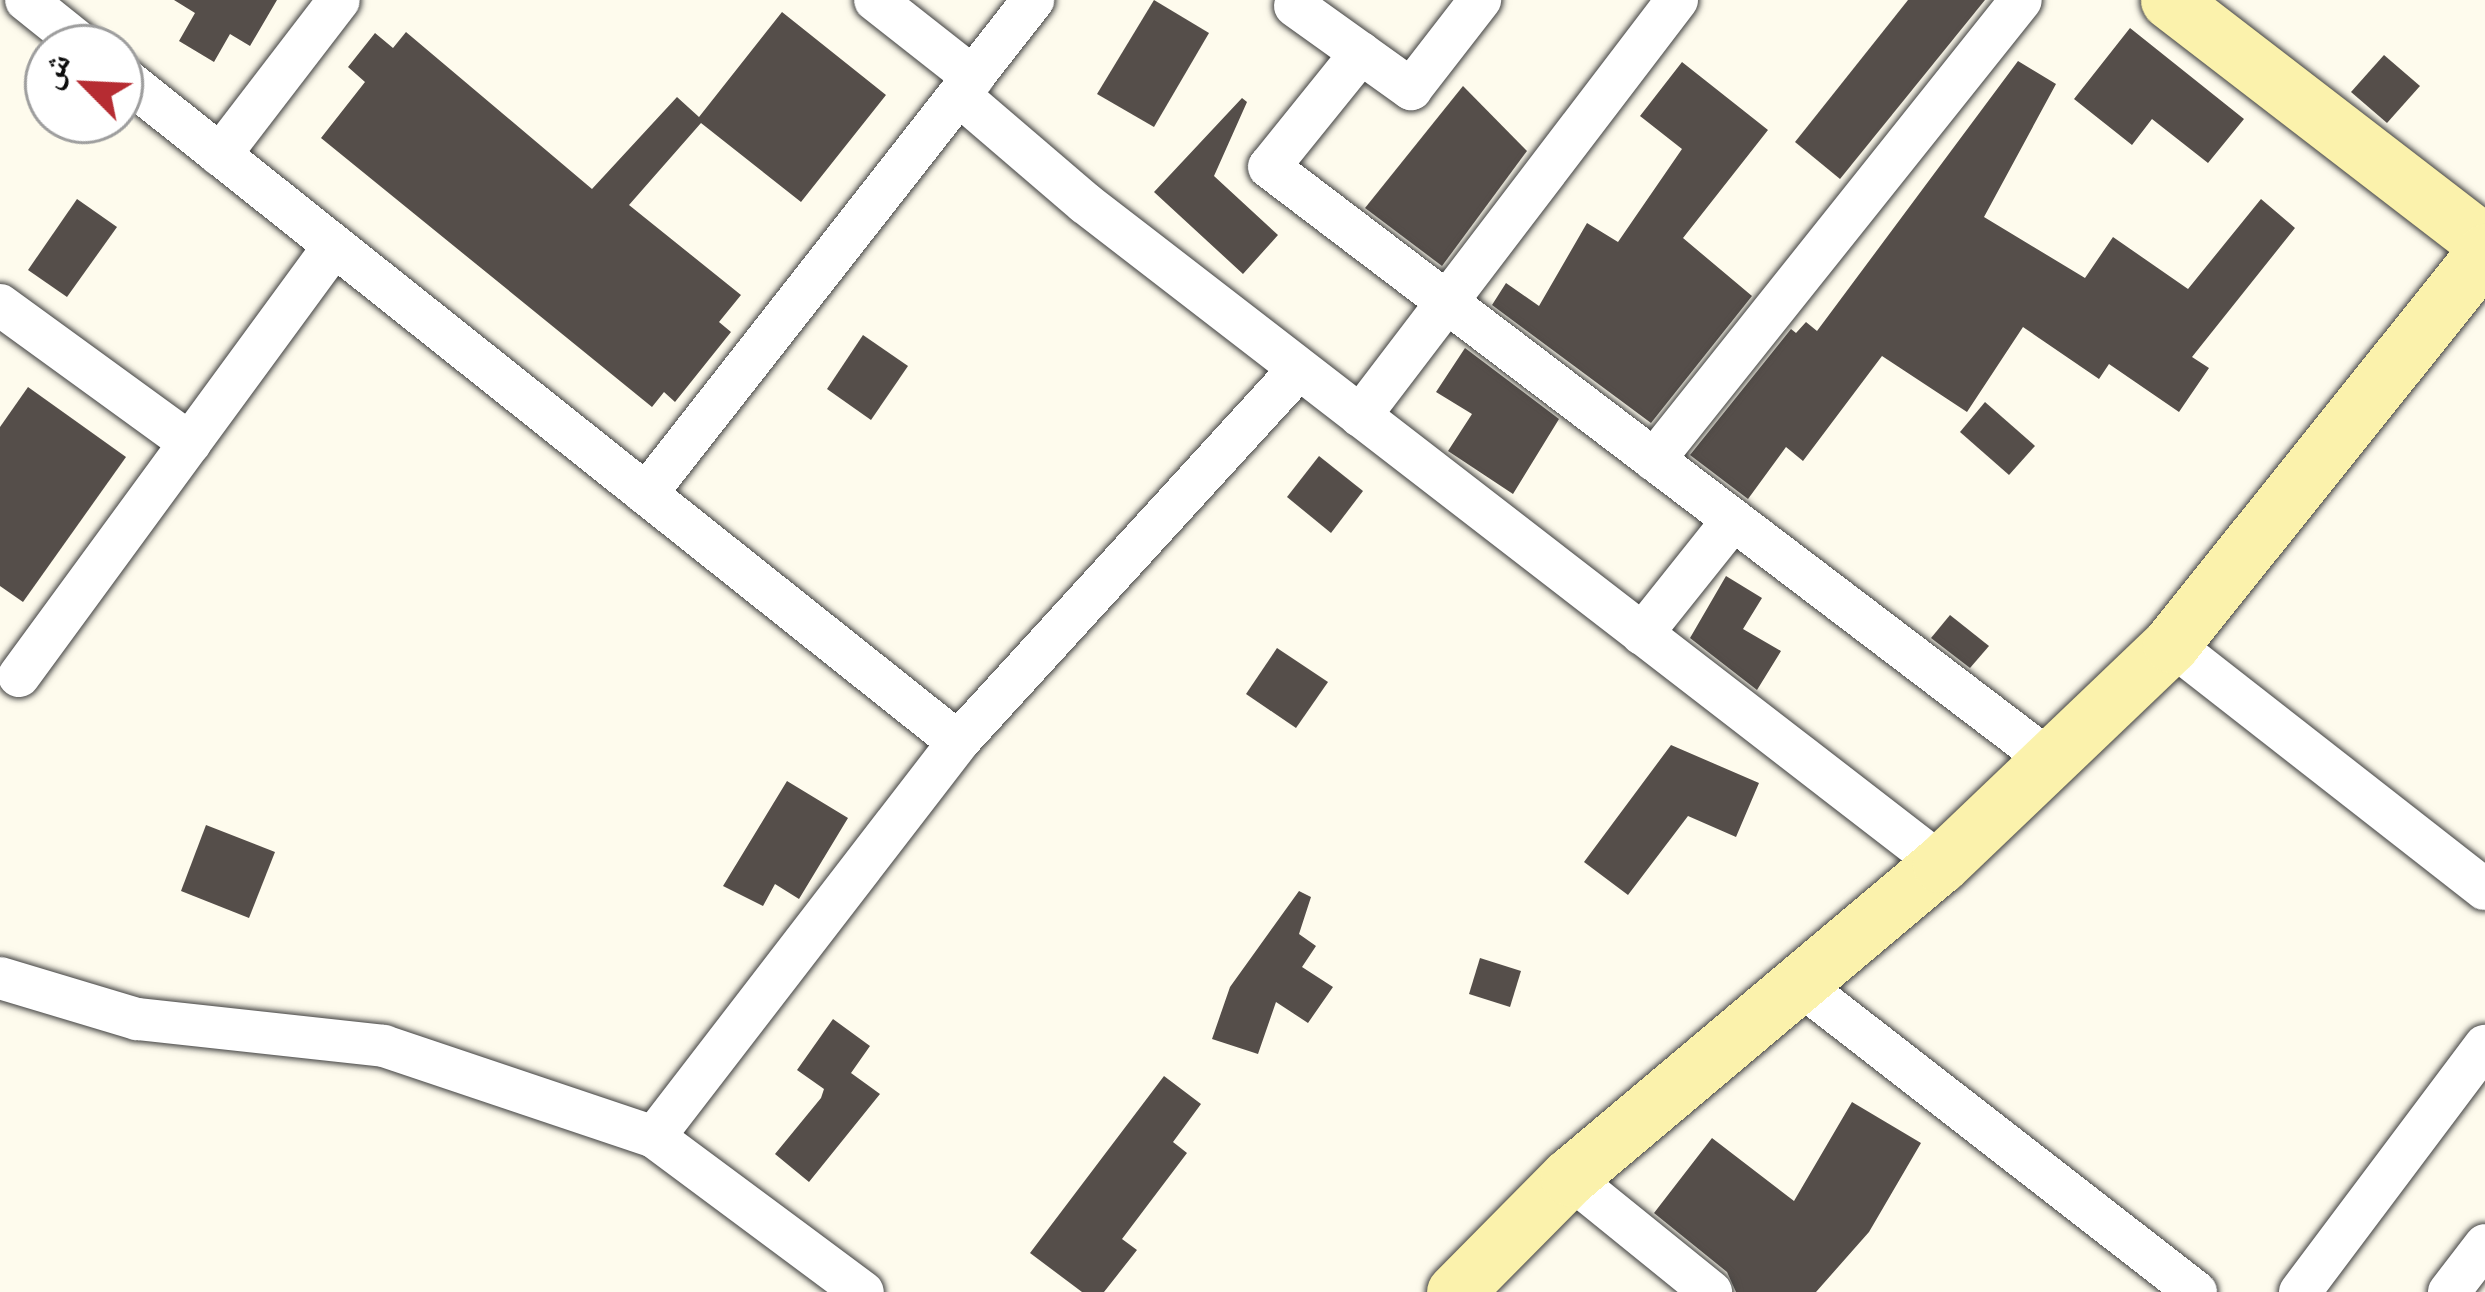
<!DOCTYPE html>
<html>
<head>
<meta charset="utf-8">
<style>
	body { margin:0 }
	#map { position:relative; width:2485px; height:1292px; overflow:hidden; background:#fefbed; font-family:"Libre Baskerville","Noto Naskh Arabic",serif }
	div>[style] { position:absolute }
	.building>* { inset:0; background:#554e4a }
	.roads { filter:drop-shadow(0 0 3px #404040) drop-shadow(0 0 3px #404040) }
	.street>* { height:42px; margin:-21px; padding:0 21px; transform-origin:21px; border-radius:21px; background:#fff }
	.secondary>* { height:57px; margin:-28.5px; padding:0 28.5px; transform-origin:28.5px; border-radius:28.5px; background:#fbf2ac }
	span { translate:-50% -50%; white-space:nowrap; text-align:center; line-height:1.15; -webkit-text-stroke:12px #fff; paint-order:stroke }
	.north { position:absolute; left:24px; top:24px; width:120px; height:120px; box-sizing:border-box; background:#fff; border:3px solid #9e9e9e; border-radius:50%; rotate:294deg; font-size:33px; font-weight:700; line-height:48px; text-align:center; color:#0d0d0d }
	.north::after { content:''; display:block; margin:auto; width:42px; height:54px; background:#b62c32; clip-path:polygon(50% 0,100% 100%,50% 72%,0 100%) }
</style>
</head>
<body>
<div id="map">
	<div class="building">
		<i style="clip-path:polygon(174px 0,277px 0,250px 46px,230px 34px,214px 62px,179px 41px,195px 13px)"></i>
		<i style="clip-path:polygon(1154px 0,1209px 33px,1154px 127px,1097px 94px)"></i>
		<i style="clip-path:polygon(1908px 0,1985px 0,1840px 179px,1795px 142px)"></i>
		<i style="clip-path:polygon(782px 12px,886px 95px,801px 202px,701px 123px,629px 205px,741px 295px,719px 322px,731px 332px,675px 402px,664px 392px,652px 407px,321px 138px,365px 82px,348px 67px,375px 33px,393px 48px,406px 32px,592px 189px,677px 97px,699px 117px)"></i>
		<i style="clip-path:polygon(2130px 28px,2244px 119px,2208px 163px,2152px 119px,2132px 145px,2074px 99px)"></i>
		<i style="clip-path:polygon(2384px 55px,2420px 86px,2387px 123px,2351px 92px)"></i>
		<i style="clip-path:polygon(2018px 61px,2056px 84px,1984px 217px,2085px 278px,2113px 237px,2188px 289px,2261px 199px,2295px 228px,2192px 357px,2209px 368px,2179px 412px,2109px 364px,2099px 379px,2023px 327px,1967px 412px,1882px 356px,1803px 461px,1786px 447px,1748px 499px,1690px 455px,1791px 329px,1796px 333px,1806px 322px,1817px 331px)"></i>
		<i style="clip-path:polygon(1682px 62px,1768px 130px,1683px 238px,1752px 296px,1651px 423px,1492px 305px,1506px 283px,1539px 306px,1587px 223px,1618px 242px,1682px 149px,1640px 116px)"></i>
		<i style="clip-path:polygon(1463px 86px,1527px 151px,1442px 266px,1365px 208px)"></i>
		<i style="clip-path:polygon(1242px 98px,1247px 102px,1214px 176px,1278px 235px,1243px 274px,1154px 192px)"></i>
		<i style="clip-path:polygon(77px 199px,117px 227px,67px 297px,28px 270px)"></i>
		<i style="clip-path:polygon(863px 335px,908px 366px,871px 420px,827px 389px)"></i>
		<i style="clip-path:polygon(1465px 348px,1559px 419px,1513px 494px,1448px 451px,1472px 414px,1436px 392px)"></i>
		<i style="clip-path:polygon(28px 387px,126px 457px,23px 602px,0 586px,0 427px)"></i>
		<i style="clip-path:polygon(1985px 402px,2035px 446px,2009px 475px,1960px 432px)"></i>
		<i style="clip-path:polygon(1319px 456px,1363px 491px,1331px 533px,1287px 497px)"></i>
		<i style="clip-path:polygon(1726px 576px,1762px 598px,1743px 629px,1781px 651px,1757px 690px,1690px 638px)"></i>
		<i style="clip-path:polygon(1950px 615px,1989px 646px,1970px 668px,1931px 638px)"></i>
		<i style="clip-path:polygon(1277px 648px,1328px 682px,1296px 728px,1246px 694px)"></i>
		<i style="clip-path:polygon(1671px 745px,1759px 783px,1736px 837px,1688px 816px,1628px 895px,1584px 862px)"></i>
		<i style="clip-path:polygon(787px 781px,848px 818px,799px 899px,775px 884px,763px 906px,723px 886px)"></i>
		<i style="clip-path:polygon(206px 825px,275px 852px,249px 918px,181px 891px)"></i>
		<i style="clip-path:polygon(1299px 891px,1311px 897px,1299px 934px,1316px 946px,1302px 967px,1333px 987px,1308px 1023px,1276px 1002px,1258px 1054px,1212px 1039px,1230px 987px)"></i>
		<i style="clip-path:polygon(1480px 958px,1521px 971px,1510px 1007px,1469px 994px)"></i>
		<i style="clip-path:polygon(833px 1019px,870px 1046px,851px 1073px,880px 1094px,809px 1182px,775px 1154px,821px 1098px,824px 1089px,797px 1070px)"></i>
		<i style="clip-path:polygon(1164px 1076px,1201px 1104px,1173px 1142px,1187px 1153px,1122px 1239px,1137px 1250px,1104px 1292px,1082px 1292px,1030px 1253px)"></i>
		<i style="clip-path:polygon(1852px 1102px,1921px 1143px,1869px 1232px,1816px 1292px,1736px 1292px,1727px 1272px,1654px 1213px,1712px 1138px,1794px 1201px)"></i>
	</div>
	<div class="roads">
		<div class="street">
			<i style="left:26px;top:0;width:77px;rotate:38.7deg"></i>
			<i style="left:875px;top:0;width:125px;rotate:38.2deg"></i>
			<i style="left:1295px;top:6px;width:143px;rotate:35.6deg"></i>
			<i style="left:1411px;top:89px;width:113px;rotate:-52.2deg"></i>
			<i style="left:1361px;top:53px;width:146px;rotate:128.9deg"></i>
			<i style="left:1269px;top:167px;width:983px;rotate:37.23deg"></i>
			<i style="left:120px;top:75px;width:1071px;rotate:38.52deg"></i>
			<i style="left:959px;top:95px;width:166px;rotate:40.6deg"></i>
			<i style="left:1085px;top:203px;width:1082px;rotate:37.68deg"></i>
			<i style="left:220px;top:155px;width:195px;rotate:-52.5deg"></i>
			<i style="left:0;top:305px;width:235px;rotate:36deg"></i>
			<i style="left:1360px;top:416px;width:523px;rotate:-52.69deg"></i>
			<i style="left:1654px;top:460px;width:588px;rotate:-51.42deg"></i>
			<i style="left:646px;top:494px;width:628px;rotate:-51.92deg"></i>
			<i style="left:1642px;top:634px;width:146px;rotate:-51.4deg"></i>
			<i style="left:2171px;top:644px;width:398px;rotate:38deg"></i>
			<i style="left:19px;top:676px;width:533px;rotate:-53.78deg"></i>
			<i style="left:0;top:978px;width:143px;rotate:16.7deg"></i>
			<i style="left:137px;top:1019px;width:248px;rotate:6.2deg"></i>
			<i style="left:384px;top:1046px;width:285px;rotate:18.6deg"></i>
			<i style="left:654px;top:1137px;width:260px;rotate:36.6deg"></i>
			<i style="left:1798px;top:983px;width:504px;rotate:37.83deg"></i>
			<i style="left:654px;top:1137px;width:498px;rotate:-52.4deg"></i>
			<i style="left:958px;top:742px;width:505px;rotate:-47.57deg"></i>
			<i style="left:1569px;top:1177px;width:183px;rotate:39deg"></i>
			<i style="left:2300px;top:1292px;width:308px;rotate:-53.1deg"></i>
			<i style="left:2449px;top:1292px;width:59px;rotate:-52.5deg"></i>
		</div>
		<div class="secondary">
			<i style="left:2169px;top:0;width:399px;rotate:37.6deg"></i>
			<i style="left:1455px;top:1292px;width:162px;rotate:-45.3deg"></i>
			<i style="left:1569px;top:1177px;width:486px;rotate:-40.1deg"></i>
			<i style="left:1941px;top:864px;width:318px;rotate:-43.7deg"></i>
			<i style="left:2171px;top:644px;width:502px;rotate:-51.3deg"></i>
		</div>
	</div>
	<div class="north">ش</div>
</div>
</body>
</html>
